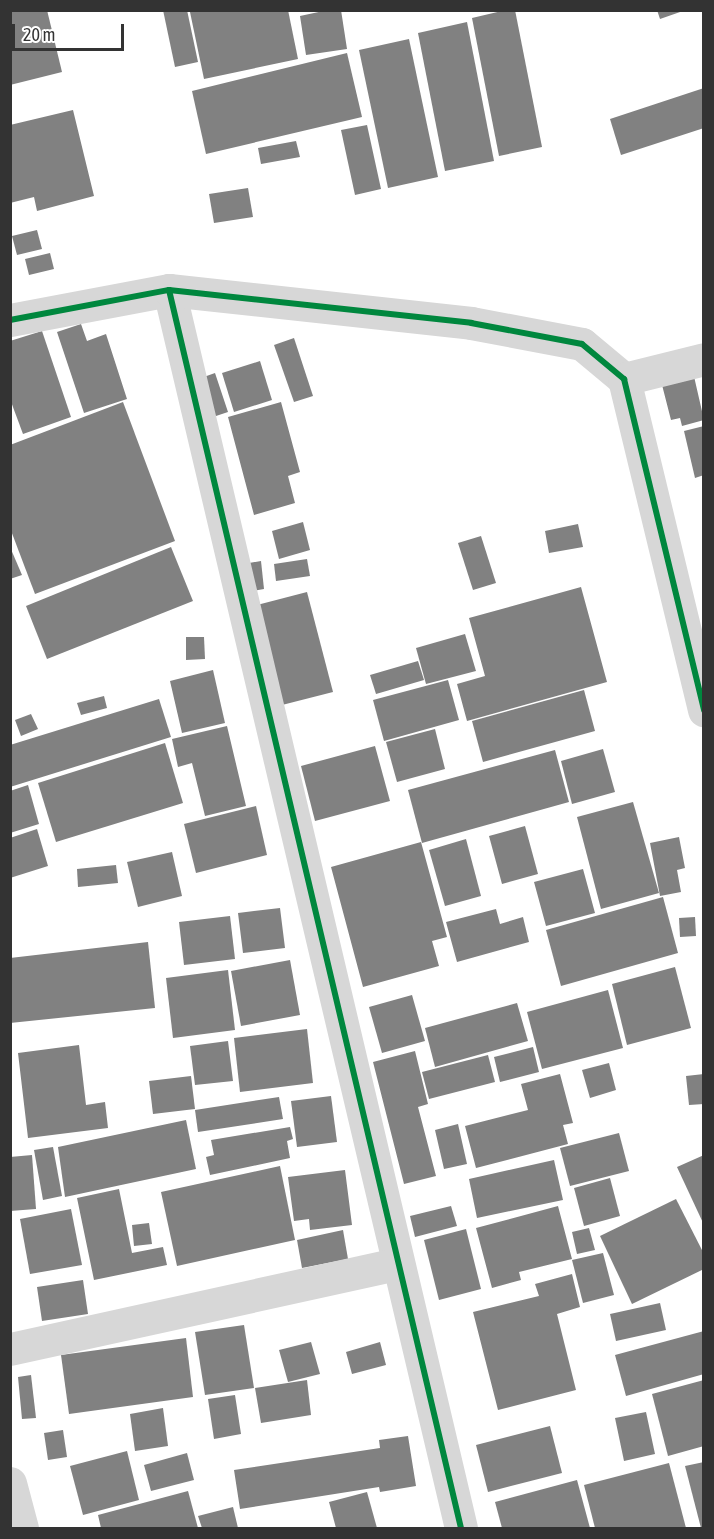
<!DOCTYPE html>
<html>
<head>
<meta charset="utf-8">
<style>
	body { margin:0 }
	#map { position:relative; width:714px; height:1539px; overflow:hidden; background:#fff; font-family:"Asap Condensed",sans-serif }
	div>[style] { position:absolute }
	.building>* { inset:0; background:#818181 }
	.street>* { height:33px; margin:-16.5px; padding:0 16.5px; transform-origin:16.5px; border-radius:16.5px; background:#d7d7d7 }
	.cycleway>* { height:6px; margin:-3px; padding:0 3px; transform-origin:3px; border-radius:3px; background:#00873e }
	span { translate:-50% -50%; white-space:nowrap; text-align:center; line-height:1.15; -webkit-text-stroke:6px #fff; paint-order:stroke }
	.frame { position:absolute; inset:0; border:12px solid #333; pointer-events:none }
	.scale { position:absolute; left:12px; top:24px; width:112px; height:27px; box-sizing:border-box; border:3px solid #333; border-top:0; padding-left:8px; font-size:18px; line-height:21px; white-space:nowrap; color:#333; -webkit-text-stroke:4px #fff; paint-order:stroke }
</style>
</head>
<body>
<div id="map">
	<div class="building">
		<i style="clip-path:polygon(10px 10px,47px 10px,62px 72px,10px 85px)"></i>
		<i style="clip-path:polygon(163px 10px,187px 10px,198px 62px,175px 67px)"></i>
		<i style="clip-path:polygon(288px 10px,298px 59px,204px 79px,190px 12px)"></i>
		<i style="clip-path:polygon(328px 10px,341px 10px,347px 49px,306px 55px,300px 16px)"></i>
		<i style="clip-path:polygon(506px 10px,515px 10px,542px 147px,499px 156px,472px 18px)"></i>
		<i style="clip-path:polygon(657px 10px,683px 10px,683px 11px,660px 19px)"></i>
		<i style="clip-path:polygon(467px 22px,494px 161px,445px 171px,418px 33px)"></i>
		<i style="clip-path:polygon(409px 39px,438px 177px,388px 188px,359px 50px)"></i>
		<i style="clip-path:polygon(347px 53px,362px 117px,206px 154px,192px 91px)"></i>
		<i style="clip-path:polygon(704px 88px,704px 128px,621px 155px,610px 119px)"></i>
		<i style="clip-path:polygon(73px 110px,94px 196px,37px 211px,34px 197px,10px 203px,10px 125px)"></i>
		<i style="clip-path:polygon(367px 125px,381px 189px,355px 195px,341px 130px)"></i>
		<i style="clip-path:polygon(296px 141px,300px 157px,261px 164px,258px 148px)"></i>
		<i style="clip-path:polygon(248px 188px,253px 217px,214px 223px,209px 194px)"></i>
		<i style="clip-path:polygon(37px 230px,42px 249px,17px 255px,12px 236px)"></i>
		<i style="clip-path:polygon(50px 253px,54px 269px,29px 275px,25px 259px)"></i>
		<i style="clip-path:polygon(81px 324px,87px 341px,106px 334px,127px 399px,84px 413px,57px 332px)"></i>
		<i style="clip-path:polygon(42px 331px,71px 417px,23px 434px,10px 399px,10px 341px)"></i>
		<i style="clip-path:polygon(294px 338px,313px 396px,294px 402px,274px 345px)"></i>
		<i style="clip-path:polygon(260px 361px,272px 400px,234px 412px,222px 373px)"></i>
		<i style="clip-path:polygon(693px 372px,704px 420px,682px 426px,680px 418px,671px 420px,661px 381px)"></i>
		<i style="clip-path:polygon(215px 373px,228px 412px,213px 417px,201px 378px)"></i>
		<i style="clip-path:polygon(123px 402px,175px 541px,35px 594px,10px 528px,10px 445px)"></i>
		<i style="clip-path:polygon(281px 402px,300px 472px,288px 476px,295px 503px,254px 515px,228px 417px)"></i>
		<i style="clip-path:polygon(704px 426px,704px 475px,695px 478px,684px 431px)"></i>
		<i style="clip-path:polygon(303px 522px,310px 550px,279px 559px,272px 531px)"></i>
		<i style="clip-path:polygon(578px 524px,583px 547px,549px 553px,545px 531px)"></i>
		<i style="clip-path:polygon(481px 536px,496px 583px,473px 590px,458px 543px)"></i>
		<i style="clip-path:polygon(10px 547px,22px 575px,10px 579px)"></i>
		<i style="clip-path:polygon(171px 547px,193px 601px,47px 659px,26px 606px)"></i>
		<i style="clip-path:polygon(307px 559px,310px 576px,276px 581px,274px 564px)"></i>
		<i style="clip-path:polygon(261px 561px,264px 589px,252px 591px,249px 563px)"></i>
		<i style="clip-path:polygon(581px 587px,607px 682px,467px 721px,457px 684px,485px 676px,469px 618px)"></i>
		<i style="clip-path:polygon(307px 592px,333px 692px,282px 705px,257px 605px)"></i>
		<i style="clip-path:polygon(465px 634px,476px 671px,426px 684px,416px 648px)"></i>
		<i style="clip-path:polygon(186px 637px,204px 637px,205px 659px,186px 660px)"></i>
		<i style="clip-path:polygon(418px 661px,424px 680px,376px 694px,370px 675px)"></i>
		<i style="clip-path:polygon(213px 670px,225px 723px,182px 733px,170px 681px)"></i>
		<i style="clip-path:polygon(448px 680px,459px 720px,384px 741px,373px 700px)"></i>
		<i style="clip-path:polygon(584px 690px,595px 731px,483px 762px,472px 721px)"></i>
		<i style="clip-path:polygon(104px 696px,107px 708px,81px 715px,77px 703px)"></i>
		<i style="clip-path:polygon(159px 699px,171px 737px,10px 787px,10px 745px)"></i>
		<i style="clip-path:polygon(31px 714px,38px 729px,21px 736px,15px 720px)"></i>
		<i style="clip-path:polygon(227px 726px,246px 806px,205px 816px,192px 763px,178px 767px,172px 739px)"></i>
		<i style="clip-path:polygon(435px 729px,445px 769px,397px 782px,386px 742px)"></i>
		<i style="clip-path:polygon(165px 743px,183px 803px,56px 842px,38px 783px)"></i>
		<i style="clip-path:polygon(375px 746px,390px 801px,315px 821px,301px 766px)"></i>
		<i style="clip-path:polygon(603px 749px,615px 792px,572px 804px,561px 761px)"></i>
		<i style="clip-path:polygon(555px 750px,569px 802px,422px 843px,408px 790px)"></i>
		<i style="clip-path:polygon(28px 785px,39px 824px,10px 833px,10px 791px)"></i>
		<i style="clip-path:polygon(633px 802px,659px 893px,601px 909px,577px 817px)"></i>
		<i style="clip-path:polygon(256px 806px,267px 855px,196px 873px,184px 824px)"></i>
		<i style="clip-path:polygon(525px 826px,538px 874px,502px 884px,489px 836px)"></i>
		<i style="clip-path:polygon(37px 829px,48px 866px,10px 878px,10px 838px)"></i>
		<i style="clip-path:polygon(679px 837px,685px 868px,677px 870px,681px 892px,660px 896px,650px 843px)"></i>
		<i style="clip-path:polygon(466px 839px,481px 896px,445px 906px,429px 850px)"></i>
		<i style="clip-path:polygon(421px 842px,447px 937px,432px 941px,439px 966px,363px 987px,331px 867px)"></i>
		<i style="clip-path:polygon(172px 852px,182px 896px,138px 907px,127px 862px)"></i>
		<i style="clip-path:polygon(116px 865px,118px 883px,78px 887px,77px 869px)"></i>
		<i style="clip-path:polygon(583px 869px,595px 913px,546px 926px,534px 882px)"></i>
		<i style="clip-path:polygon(663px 897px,678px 953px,561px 986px,546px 930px)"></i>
		<i style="clip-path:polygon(280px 908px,285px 948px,243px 953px,238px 913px)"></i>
		<i style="clip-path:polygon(496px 909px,500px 924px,523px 917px,529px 942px,457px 962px,446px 922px)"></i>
		<i style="clip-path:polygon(230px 916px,235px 959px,184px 965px,179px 922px)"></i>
		<i style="clip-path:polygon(695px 917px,696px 936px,680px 937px,679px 918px)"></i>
		<i style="clip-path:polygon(148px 942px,155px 1008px,10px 1023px,10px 958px)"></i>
		<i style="clip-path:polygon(290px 960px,300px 1015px,241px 1026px,231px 971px)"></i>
		<i style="clip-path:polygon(675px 967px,691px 1028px,627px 1045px,612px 984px)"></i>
		<i style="clip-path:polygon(228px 970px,235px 1030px,173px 1038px,166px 978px)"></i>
		<i style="clip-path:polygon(608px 990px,623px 1048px,542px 1069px,527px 1012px)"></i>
		<i style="clip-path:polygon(412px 995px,425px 1041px,382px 1053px,369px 1007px)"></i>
		<i style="clip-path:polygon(517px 1003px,528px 1041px,435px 1067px,425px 1028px)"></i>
		<i style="clip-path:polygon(307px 1029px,313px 1083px,240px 1092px,234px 1038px)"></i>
		<i style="clip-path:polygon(228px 1041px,233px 1081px,195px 1085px,190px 1046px)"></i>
		<i style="clip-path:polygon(79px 1045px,86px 1105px,105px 1102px,108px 1128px,28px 1138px,18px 1053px)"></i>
		<i style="clip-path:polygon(533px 1047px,539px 1072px,500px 1082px,494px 1057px)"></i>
		<i style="clip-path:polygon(415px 1051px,428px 1104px,418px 1107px,436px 1176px,404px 1184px,373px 1062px)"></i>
		<i style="clip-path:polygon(488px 1055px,495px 1082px,429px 1099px,422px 1072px)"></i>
		<i style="clip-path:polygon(609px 1063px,616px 1090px,590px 1098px,582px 1070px)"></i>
		<i style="clip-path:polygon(560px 1074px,573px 1123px,563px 1125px,568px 1144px,476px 1168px,465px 1126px,528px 1110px,521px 1084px)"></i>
		<i style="clip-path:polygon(704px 1074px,704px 1104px,689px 1105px,686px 1076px)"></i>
		<i style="clip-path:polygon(191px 1076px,195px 1109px,153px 1114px,149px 1081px)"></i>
		<i style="clip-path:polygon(331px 1096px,337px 1142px,297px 1147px,291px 1101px)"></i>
		<i style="clip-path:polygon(279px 1097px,283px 1119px,198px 1132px,195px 1110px)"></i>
		<i style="clip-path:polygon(186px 1120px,196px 1169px,65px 1197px,58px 1147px)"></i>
		<i style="clip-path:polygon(458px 1124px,467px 1164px,444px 1169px,435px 1130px)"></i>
		<i style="clip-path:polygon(290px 1127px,293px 1139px,287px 1141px,290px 1158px,210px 1175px,206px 1157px,214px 1155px,211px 1140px)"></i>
		<i style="clip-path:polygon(619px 1133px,629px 1171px,570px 1186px,560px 1148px)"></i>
		<i style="clip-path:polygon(53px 1147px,62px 1196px,43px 1200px,34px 1150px)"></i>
		<i style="clip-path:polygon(32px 1155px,36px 1209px,10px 1211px,10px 1157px)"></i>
		<i style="clip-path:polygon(704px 1155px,704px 1225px,677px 1167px)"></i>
		<i style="clip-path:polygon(554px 1160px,563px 1200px,477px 1218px,469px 1179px)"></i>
		<i style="clip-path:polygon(280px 1166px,295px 1240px,177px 1266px,161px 1192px)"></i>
		<i style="clip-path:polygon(345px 1170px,352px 1225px,310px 1230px,309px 1219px,294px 1221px,288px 1177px)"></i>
		<i style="clip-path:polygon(610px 1178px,620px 1216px,584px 1226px,574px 1188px)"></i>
		<i style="clip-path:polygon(119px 1189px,132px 1253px,163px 1247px,167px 1265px,94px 1280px,77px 1198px)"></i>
		<i style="clip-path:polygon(676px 1199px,704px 1254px,704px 1269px,632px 1304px,600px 1236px)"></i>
		<i style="clip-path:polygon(451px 1206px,457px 1226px,415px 1237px,410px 1216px)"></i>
		<i style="clip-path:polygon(558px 1206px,572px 1259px,519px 1272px,521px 1280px,492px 1288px,476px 1228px)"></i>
		<i style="clip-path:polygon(71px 1209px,82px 1265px,30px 1274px,20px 1219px)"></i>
		<i style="clip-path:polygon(149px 1223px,152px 1244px,134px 1246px,132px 1225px)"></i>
		<i style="clip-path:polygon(589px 1228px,595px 1250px,577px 1254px,572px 1232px)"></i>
		<i style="clip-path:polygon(466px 1229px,481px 1289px,439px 1300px,424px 1240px)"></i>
		<i style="clip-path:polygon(343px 1230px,348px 1259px,302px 1268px,297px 1240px)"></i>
		<i style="clip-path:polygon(603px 1253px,614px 1295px,583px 1303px,572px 1260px)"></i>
		<i style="clip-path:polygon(572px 1274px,580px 1307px,557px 1314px,576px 1390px,498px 1410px,473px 1312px,539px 1296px,535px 1284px)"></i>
		<i style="clip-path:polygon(83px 1280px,88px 1314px,42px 1321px,37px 1287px)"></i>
		<i style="clip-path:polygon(660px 1303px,666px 1330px,616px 1341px,610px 1314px)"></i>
		<i style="clip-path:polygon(244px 1325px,254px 1388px,205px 1395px,195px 1332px)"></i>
		<i style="clip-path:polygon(704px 1331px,704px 1374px,626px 1396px,615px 1355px)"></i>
		<i style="clip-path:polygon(186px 1338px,193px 1397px,69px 1414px,61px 1355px)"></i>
		<i style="clip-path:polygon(311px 1342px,320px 1374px,288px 1382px,279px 1350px)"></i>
		<i style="clip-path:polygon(380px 1342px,386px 1365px,352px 1374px,346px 1352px)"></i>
		<i style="clip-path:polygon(31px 1375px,36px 1418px,22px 1419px,18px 1377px)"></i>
		<i style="clip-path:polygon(307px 1380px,311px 1415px,261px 1423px,255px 1388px)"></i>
		<i style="clip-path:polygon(704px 1380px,704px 1446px,668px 1456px,652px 1394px)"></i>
		<i style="clip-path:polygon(235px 1395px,241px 1434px,214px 1439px,208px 1399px)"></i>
		<i style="clip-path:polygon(163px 1408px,168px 1446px,135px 1451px,130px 1414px)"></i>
		<i style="clip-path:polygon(646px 1412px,655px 1454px,624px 1461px,615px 1418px)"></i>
		<i style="clip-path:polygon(550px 1426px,562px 1473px,488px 1492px,476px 1445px)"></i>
		<i style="clip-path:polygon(63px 1430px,67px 1457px,48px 1460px,44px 1433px)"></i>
		<i style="clip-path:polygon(408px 1436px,416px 1486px,380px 1492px,379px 1487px,240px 1509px,234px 1470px,380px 1448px,379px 1440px)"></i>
		<i style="clip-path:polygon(127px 1451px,139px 1500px,83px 1515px,70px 1466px)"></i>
		<i style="clip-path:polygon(187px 1453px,194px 1480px,151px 1491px,144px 1465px)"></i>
		<i style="clip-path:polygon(704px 1462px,704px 1528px,701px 1528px,685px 1466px)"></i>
		<i style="clip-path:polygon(669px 1463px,686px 1528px,595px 1528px,584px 1485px)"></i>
		<i style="clip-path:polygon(577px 1480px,590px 1528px,502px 1528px,495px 1502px)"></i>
		<i style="clip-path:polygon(188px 1491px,198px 1528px,101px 1528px,98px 1515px)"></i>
		<i style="clip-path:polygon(367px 1492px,377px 1528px,336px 1528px,329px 1502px)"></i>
		<i style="clip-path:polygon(233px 1507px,238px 1528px,202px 1528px,198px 1516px)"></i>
	</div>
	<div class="street">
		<i style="left:169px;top:290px;width:1272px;rotate:76.73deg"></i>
		<i style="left:10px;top:320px;width:162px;rotate:-10.7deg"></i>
		<i style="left:169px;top:290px;width:304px;rotate:6.2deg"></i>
		<i style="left:471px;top:323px;width:113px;rotate:10.7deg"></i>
		<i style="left:582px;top:344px;width:55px;rotate:39.8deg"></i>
		<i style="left:624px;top:379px;width:341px;rotate:76.4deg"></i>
		<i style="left:624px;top:379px;width:82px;rotate:-14deg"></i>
		<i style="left:10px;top:1349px;width:395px;rotate:-12.4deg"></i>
		<i style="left:10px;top:1483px;width:47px;rotate:75.1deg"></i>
	</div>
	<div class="cycleway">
		<i style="left:169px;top:290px;width:1272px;rotate:76.73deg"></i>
		<i style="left:10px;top:320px;width:162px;rotate:-10.7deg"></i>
		<i style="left:169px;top:290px;width:304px;rotate:6.2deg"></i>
		<i style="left:471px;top:323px;width:113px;rotate:10.7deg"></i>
		<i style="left:582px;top:344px;width:55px;rotate:39.8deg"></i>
		<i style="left:624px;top:379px;width:341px;rotate:76.4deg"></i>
	</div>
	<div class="frame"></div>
	<div class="scale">20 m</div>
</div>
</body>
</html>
